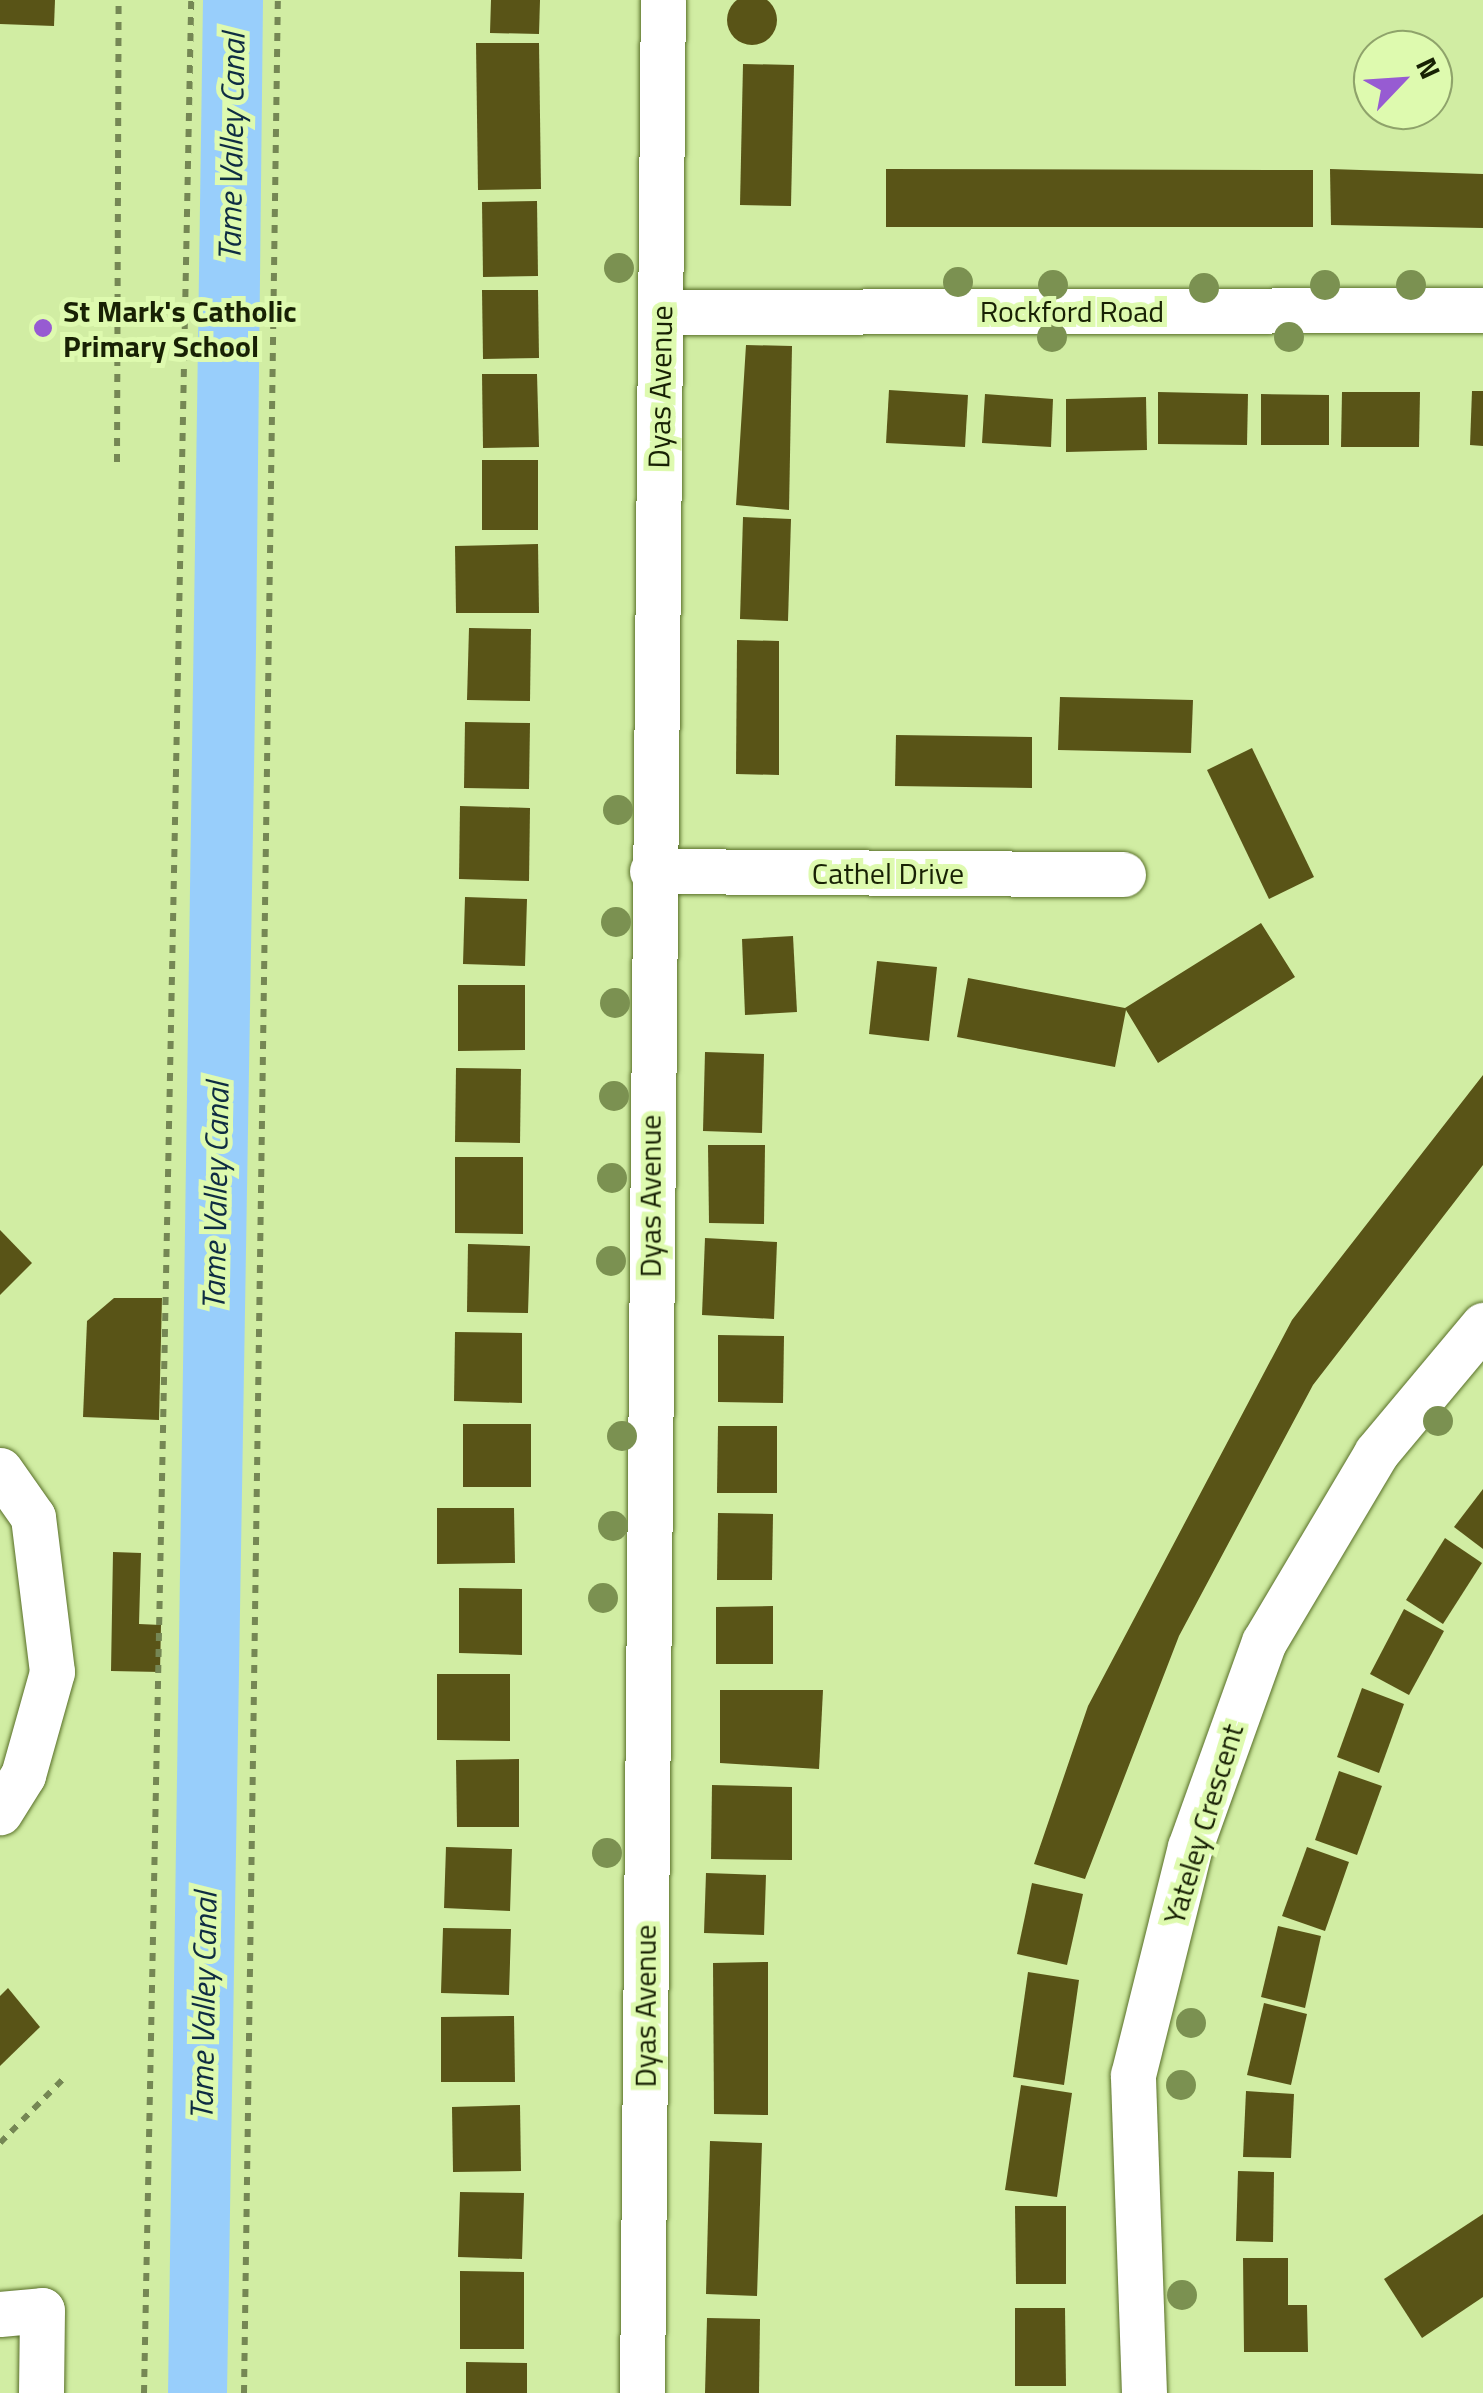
<!DOCTYPE html>
<html>
<head>
<meta charset="utf-8">
<style>
	body { margin:0 }
	#map { position:relative; width:1483px; height:2393px; overflow:hidden; background:#d1eda3; font-family:"Titillium Web",sans-serif }
	div>[style] { position:absolute }
	.water>* { inset:0; background:#98cefb }
	.building>* { inset:0; background:#595417 }
	.round { border-radius:50% }
	.path>* { height:6px; margin-top:-3px; transform-origin:0; background:repeating-linear-gradient(90deg,#758754 0 8px,transparent 0 16px) }
	.roads { filter:drop-shadow(0 0 2px #586f28) drop-shadow(0 0 2px #586f28) }
	.minor>* { height:45px; margin:-22.5px; padding:0 22.5px; transform-origin:22.5px; border-radius:22.5px; background:#fff }
	.trees>* { width:30px; height:30px; margin:-15px; border-radius:50%; background:#7b9151 }
	.dots>* { width:28px; height:28px; translate:-50% -50%; box-sizing:border-box; border:5px solid #defaaf; border-radius:50% }
	span { translate:-50% -50%; white-space:nowrap; text-align:center; line-height:1.15; -webkit-text-stroke:10px #defaaf; paint-order:stroke }
	.poi-label { font-size:30px; color:#182104; font-weight:700 }
	.left { translate:0 -50%; text-align:left }
	.street-label { font-size:30px; color:#182104 }
	.water-label { font-size:32px; color:#0e2c42; font-style:italic }
	.north { position:absolute; left:1353px; top:30px; width:100px; height:100px; box-sizing:border-box; background:#defaaf; border:2px solid #8fa36b; border-radius:50%; rotate:65deg; font-size:28px; font-weight:700; line-height:40px; text-align:center; color:#182104 }
	.north::after { content:''; display:block; margin:auto; width:35px; height:45px; background:#975bd2; clip-path:polygon(50% 0,100% 100%,50% 72%,0 100%) }
</style>
</head>
<body>
<div id="map">
	<div class="water">
		<i style="clip-path:polygon(203px 0,263px 0,256px 649px,227px 2393px,168px 2393px)"></i>
	</div>
	<div class="building">
		<i class="round" style="left:727px;top:-5px;width:50px;height:50px"></i>
		<i style="clip-path:polygon(0 0,55px 0,54px 26px,0 24px)"></i>
		<i style="clip-path:polygon(491px 0,540px 0,539px 34px,490px 33px)"></i>
		<i style="clip-path:polygon(476px 43px,539px 43px,541px 189px,478px 190px)"></i>
		<i style="clip-path:polygon(743px 64px,794px 65px,791px 206px,740px 205px)"></i>
		<i style="clip-path:polygon(886px 169px,1313px 170px,1313px 227px,886px 227px)"></i>
		<i style="clip-path:polygon(1330px 169px,1483px 174px,1483px 228px,1331px 225px)"></i>
		<i style="clip-path:polygon(537px 201px,538px 276px,483px 277px,482px 202px)"></i>
		<i style="clip-path:polygon(482px 290px,538px 290px,539px 358px,483px 359px)"></i>
		<i style="clip-path:polygon(746px 345px,792px 346px,789px 510px,736px 505px)"></i>
		<i style="clip-path:polygon(482px 374px,537px 374px,539px 447px,483px 448px)"></i>
		<i style="clip-path:polygon(889px 390px,968px 395px,965px 447px,886px 443px)"></i>
		<i style="clip-path:polygon(1472px 391px,1483px 391px,1483px 446px,1470px 445px)"></i>
		<i style="clip-path:polygon(1158px 392px,1248px 394px,1247px 445px,1158px 444px)"></i>
		<i style="clip-path:polygon(1342px 392px,1420px 392px,1419px 447px,1341px 447px)"></i>
		<i style="clip-path:polygon(985px 394px,1053px 399px,1051px 447px,982px 443px)"></i>
		<i style="clip-path:polygon(1261px 394px,1329px 395px,1329px 445px,1261px 445px)"></i>
		<i style="clip-path:polygon(1146px 397px,1147px 450px,1066px 452px,1066px 399px)"></i>
		<i style="clip-path:polygon(482px 460px,538px 460px,538px 530px,482px 530px)"></i>
		<i style="clip-path:polygon(743px 517px,791px 519px,788px 621px,740px 619px)"></i>
		<i style="clip-path:polygon(538px 544px,539px 613px,456px 613px,455px 546px)"></i>
		<i style="clip-path:polygon(469px 628px,531px 629px,530px 701px,467px 700px)"></i>
		<i style="clip-path:polygon(737px 640px,779px 641px,779px 775px,736px 774px)"></i>
		<i style="clip-path:polygon(1060px 697px,1193px 700px,1191px 753px,1058px 750px)"></i>
		<i style="clip-path:polygon(465px 722px,530px 723px,529px 789px,464px 788px)"></i>
		<i style="clip-path:polygon(896px 735px,1032px 737px,1032px 788px,895px 786px)"></i>
		<i style="clip-path:polygon(1252px 748px,1314px 877px,1269px 899px,1207px 770px)"></i>
		<i style="clip-path:polygon(460px 806px,530px 808px,529px 881px,459px 879px)"></i>
		<i style="clip-path:polygon(465px 897px,527px 899px,525px 966px,463px 964px)"></i>
		<i style="clip-path:polygon(1261px 923px,1295px 977px,1158px 1063px,1126px 1010px,1115px 1067px,957px 1037px,968px 978px,1125px 1008px)"></i>
		<i style="clip-path:polygon(793px 936px,797px 1012px,745px 1015px,742px 939px)"></i>
		<i style="clip-path:polygon(877px 961px,937px 967px,929px 1041px,869px 1034px)"></i>
		<i style="clip-path:polygon(458px 985px,525px 985px,525px 1050px,458px 1051px)"></i>
		<i style="clip-path:polygon(705px 1052px,764px 1054px,762px 1133px,703px 1131px)"></i>
		<i style="clip-path:polygon(456px 1068px,521px 1069px,520px 1143px,455px 1142px)"></i>
		<i style="clip-path:polygon(1483px 1075px,1483px 1165px,1313px 1385px,1179px 1636px,1085px 1879px,1034px 1864px,1088px 1706px,1292px 1320px)"></i>
		<i style="clip-path:polygon(708px 1145px,765px 1145px,764px 1224px,709px 1223px)"></i>
		<i style="clip-path:polygon(455px 1157px,523px 1157px,523px 1234px,455px 1233px)"></i>
		<i style="clip-path:polygon(0 1230px,32px 1263px,0 1295px)"></i>
		<i style="clip-path:polygon(705px 1238px,777px 1242px,774px 1319px,702px 1315px)"></i>
		<i style="clip-path:polygon(468px 1244px,530px 1246px,528px 1313px,467px 1312px)"></i>
		<i style="clip-path:polygon(114px 1298px,162px 1298px,159px 1420px,83px 1417px,87px 1321px)"></i>
		<i style="clip-path:polygon(455px 1332px,522px 1333px,522px 1403px,454px 1401px)"></i>
		<i style="clip-path:polygon(718px 1335px,784px 1336px,783px 1403px,718px 1402px)"></i>
		<i style="clip-path:polygon(463px 1424px,531px 1424px,531px 1487px,463px 1487px)"></i>
		<i style="clip-path:polygon(718px 1426px,777px 1426px,777px 1493px,717px 1493px)"></i>
		<i style="clip-path:polygon(1483px 1489px,1483px 1549px,1454px 1527px)"></i>
		<i style="clip-path:polygon(437px 1508px,514px 1508px,515px 1563px,437px 1564px)"></i>
		<i style="clip-path:polygon(718px 1513px,773px 1514px,772px 1580px,717px 1580px)"></i>
		<i style="clip-path:polygon(1445px 1538px,1482px 1563px,1443px 1624px,1406px 1600px)"></i>
		<i style="clip-path:polygon(113px 1552px,141px 1553px,139px 1624px,161px 1625px,160px 1672px,111px 1671px)"></i>
		<i style="clip-path:polygon(459px 1588px,522px 1589px,522px 1655px,459px 1653px)"></i>
		<i style="clip-path:polygon(773px 1606px,773px 1664px,716px 1664px,716px 1607px)"></i>
		<i style="clip-path:polygon(1404px 1609px,1444px 1631px,1409px 1695px,1370px 1674px)"></i>
		<i style="clip-path:polygon(437px 1674px,510px 1674px,510px 1741px,437px 1740px)"></i>
		<i style="clip-path:polygon(1362px 1688px,1404px 1704px,1379px 1773px,1337px 1757px)"></i>
		<i style="clip-path:polygon(720px 1690px,823px 1690px,819px 1769px,720px 1763px)"></i>
		<i style="clip-path:polygon(519px 1759px,519px 1827px,457px 1827px,456px 1760px)"></i>
		<i style="clip-path:polygon(1339px 1771px,1382px 1786px,1357px 1855px,1315px 1840px)"></i>
		<i style="clip-path:polygon(712px 1785px,792px 1787px,792px 1860px,711px 1859px)"></i>
		<i style="clip-path:polygon(446px 1847px,512px 1849px,510px 1911px,444px 1908px)"></i>
		<i style="clip-path:polygon(1307px 1847px,1349px 1862px,1325px 1931px,1282px 1916px)"></i>
		<i style="clip-path:polygon(706px 1873px,766px 1875px,764px 1935px,704px 1933px)"></i>
		<i style="clip-path:polygon(1032px 1883px,1083px 1894px,1067px 1965px,1017px 1954px)"></i>
		<i style="clip-path:polygon(1278px 1926px,1321px 1936px,1305px 2008px,1261px 1997px)"></i>
		<i style="clip-path:polygon(443px 1928px,511px 1929px,509px 1995px,441px 1993px)"></i>
		<i style="clip-path:polygon(768px 1962px,768px 2115px,714px 2114px,713px 1963px)"></i>
		<i style="clip-path:polygon(1028px 1972px,1079px 1980px,1064px 2085px,1013px 2077px)"></i>
		<i style="clip-path:polygon(8px 1988px,40px 2027px,0 2066px,0 1996px)"></i>
		<i style="clip-path:polygon(1264px 2003px,1307px 2014px,1291px 2085px,1247px 2075px)"></i>
		<i style="clip-path:polygon(514px 2016px,515px 2082px,441px 2082px,441px 2017px)"></i>
		<i style="clip-path:polygon(1021px 2085px,1072px 2093px,1057px 2197px,1005px 2190px)"></i>
		<i style="clip-path:polygon(1246px 2091px,1294px 2094px,1291px 2158px,1243px 2157px)"></i>
		<i style="clip-path:polygon(520px 2105px,521px 2171px,453px 2172px,452px 2107px)"></i>
		<i style="clip-path:polygon(710px 2141px,762px 2143px,757px 2296px,706px 2294px)"></i>
		<i style="clip-path:polygon(1238px 2171px,1274px 2172px,1273px 2242px,1236px 2241px)"></i>
		<i style="clip-path:polygon(460px 2192px,524px 2193px,522px 2259px,458px 2257px)"></i>
		<i style="clip-path:polygon(1015px 2206px,1066px 2206px,1066px 2284px,1016px 2284px)"></i>
		<i style="clip-path:polygon(1483px 2214px,1483px 2297px,1422px 2338px,1384px 2279px)"></i>
		<i style="clip-path:polygon(1243px 2258px,1288px 2258px,1288px 2305px,1307px 2305px,1308px 2352px,1244px 2352px)"></i>
		<i style="clip-path:polygon(460px 2271px,524px 2272px,524px 2349px,460px 2349px)"></i>
		<i style="clip-path:polygon(1015px 2308px,1065px 2308px,1066px 2386px,1015px 2386px)"></i>
		<i style="clip-path:polygon(707px 2318px,760px 2319px,759px 2393px,705px 2393px)"></i>
		<i style="clip-path:polygon(466px 2362px,527px 2363px,527px 2393px,466px 2393px)"></i>
	</div>
	<div class="path">
		<i style="left:117px;top:462px;width:462px;rotate:-89.8deg"></i>
		<i style="left:0;top:2143px;width:95px;rotate:-45.4deg"></i>
		<i style="left:144px;top:2393px;width:2393px;rotate:-88.87deg"></i>
		<i style="left:244px;top:2393px;width:2393px;rotate:-89.19deg"></i>
	</div>
	<div class="roads">
		<div class="minor">
			<i style="left:661px;top:312px;width:822px;rotate:-0.14deg"></i>
			<i style="left:652px;top:871px;width:471px;rotate:0.4deg"></i>
			<i style="left:0;top:1470px;width:57px;rotate:54.9deg"></i>
			<i style="left:33px;top:1517px;width:156px;rotate:83deg"></i>
			<i style="left:52px;top:1672px;width:107px;rotate:105.7deg"></i>
			<i style="left:23px;top:1775px;width:44px;rotate:121.9deg"></i>
			<i style="left:0;top:2314px;width:42px;rotate:-5.4deg"></i>
			<i style="left:42px;top:2310px;width:83px;rotate:90.7deg"></i>
			<i style="left:642px;top:2393px;width:2393px;rotate:-89.5deg"></i>
			<i style="left:1144px;top:2393px;width:318px;rotate:-92deg"></i>
			<i style="left:1133px;top:2075px;width:235px;rotate:-76deg"></i>
			<i style="left:1190px;top:1847px;width:218px;rotate:-70.2deg"></i>
			<i style="left:1264px;top:1642px;width:220px;rotate:-59.3deg"></i>
			<i style="left:1376px;top:1453px;width:167px;rotate:-50.1deg"></i>
		</div>
	</div>
	<div class="trees">
		<i style="left:619px;top:268px"></i>
		<i style="left:958px;top:282px"></i>
		<i style="left:1053px;top:285px"></i>
		<i style="left:1325px;top:285px"></i>
		<i style="left:1411px;top:285px"></i>
		<i style="left:1204px;top:288px"></i>
		<i style="left:1052px;top:337px"></i>
		<i style="left:1289px;top:337px"></i>
		<i style="left:618px;top:810px"></i>
		<i style="left:616px;top:922px"></i>
		<i style="left:615px;top:1003px"></i>
		<i style="left:614px;top:1096px"></i>
		<i style="left:612px;top:1178px"></i>
		<i style="left:611px;top:1261px"></i>
		<i style="left:1438px;top:1421px"></i>
		<i style="left:622px;top:1436px"></i>
		<i style="left:613px;top:1526px"></i>
		<i style="left:603px;top:1598px"></i>
		<i style="left:607px;top:1853px"></i>
		<i style="left:1191px;top:2023px"></i>
		<i style="left:1181px;top:2085px"></i>
		<i style="left:1182px;top:2295px"></i>
	</div>
	<div class="dots">
		<i style="left:43px;top:328px;background:#975bd2"></i>
	</div>
	<div class="poi-label">
		<span class="left" style="left:63px;top:328px">St Mark's Catholic<br>Primary School</span>
	</div>
	<div class="street-label">
		<span style="left:1072px;top:311px">Rockford Road</span>
		<span style="left:660px;top:387px;rotate:-89deg">Dyas Avenue</span>
		<span style="left:888px;top:873px">Cathel Drive</span>
		<span style="left:650px;top:1196px;rotate:-90deg">Dyas Avenue</span>
		<span style="left:1203px;top:1824px;rotate:-73deg">Yateley Crescent</span>
		<span style="left:645px;top:2006px;rotate:-90deg">Dyas Avenue</span>
	</div>
	<div class="water-label">
		<span style="left:231px;top:147px;rotate:-89deg">Tame Valley Canal</span>
		<span style="left:215px;top:1196px;rotate:-89deg">Tame Valley Canal</span>
		<span style="left:203px;top:2006px;rotate:-89deg">Tame Valley Canal</span>
	</div>
	<div class="north">N</div>
</div>
</body>
</html>
